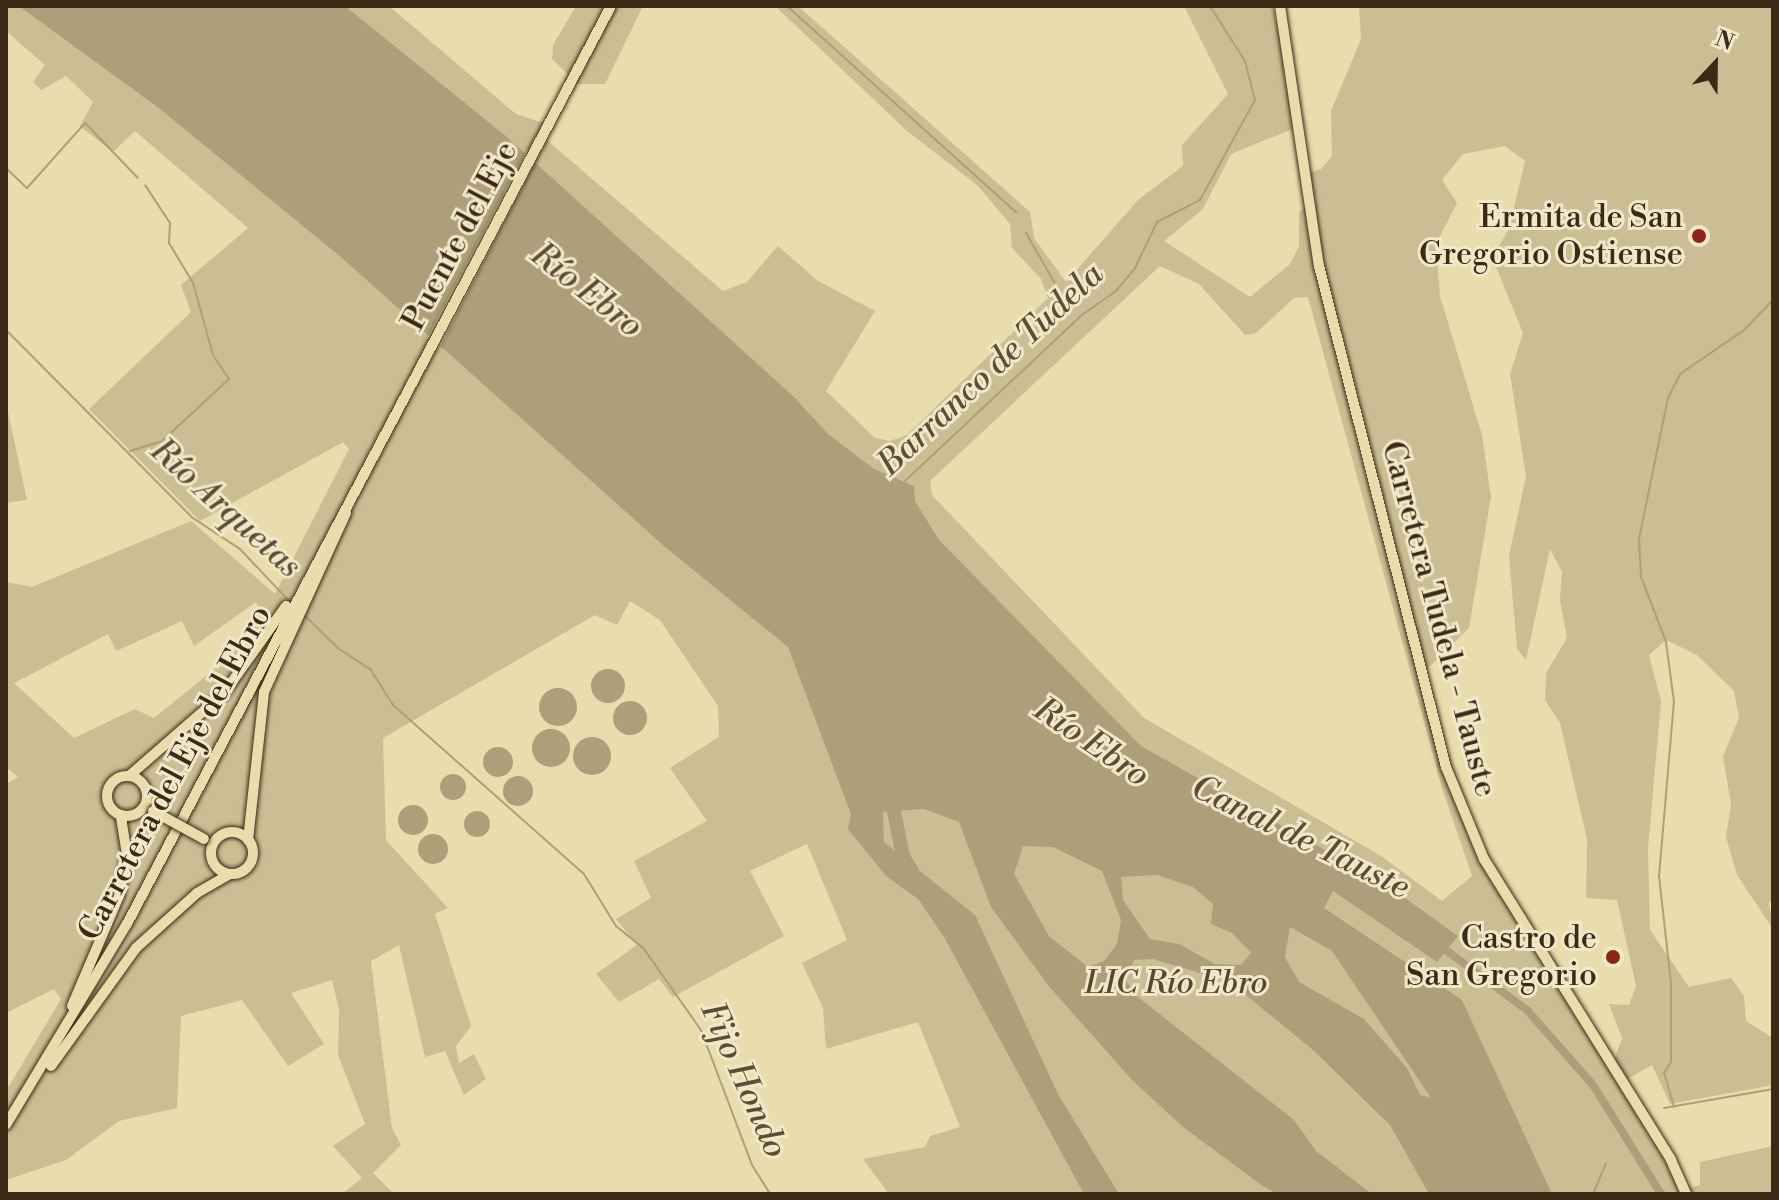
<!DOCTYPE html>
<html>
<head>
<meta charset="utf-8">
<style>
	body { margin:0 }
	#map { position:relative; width:1779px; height:1200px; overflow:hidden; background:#e9dcad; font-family:"Libre Bodoni",serif }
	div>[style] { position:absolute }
	.green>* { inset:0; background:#ccbe94 }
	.water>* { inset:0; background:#ae9f7a }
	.round { border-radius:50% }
	.pier>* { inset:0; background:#e9dcad }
	.stream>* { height:2px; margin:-1px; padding:0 1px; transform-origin:1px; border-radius:1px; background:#ae9f7a }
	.canal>* { height:8px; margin:-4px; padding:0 4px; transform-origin:4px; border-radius:4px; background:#ae9f7a }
	.river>* { height:14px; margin:-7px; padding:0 7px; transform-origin:7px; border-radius:7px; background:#ae9f7a }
	.roads { filter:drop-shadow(0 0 2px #3c2a17) drop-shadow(0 0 2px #3c2a17) }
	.primary>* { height:10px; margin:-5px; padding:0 5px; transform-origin:5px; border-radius:5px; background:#e9dcad }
	.primary>.ring { margin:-5px; padding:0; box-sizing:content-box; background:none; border:10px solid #e9dcad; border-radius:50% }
	.bridges { filter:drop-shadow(0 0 2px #3c2a17) drop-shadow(0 0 2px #3c2a17) }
	.primary-bridge>* { height:10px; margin:-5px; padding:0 5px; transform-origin:5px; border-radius:5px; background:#e9dcad }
	.dots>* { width:22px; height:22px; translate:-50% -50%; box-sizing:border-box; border:4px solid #f1e8ca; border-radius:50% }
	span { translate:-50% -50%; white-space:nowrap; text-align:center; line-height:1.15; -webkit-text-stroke:6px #f1e8ca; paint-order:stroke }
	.poi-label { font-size:32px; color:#3c2a17 }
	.right { translate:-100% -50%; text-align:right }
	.street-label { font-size:32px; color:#3c2a17 }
	.park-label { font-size:32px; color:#594830; font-style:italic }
	.water-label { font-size:34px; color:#5e4d35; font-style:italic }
	.frame { position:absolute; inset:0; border:8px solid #3c2a17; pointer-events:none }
	.north { position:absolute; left:1675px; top:24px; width:80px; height:80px; -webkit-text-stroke:6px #f1e8ca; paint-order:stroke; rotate:22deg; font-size:22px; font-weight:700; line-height:32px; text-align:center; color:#3c2a17 }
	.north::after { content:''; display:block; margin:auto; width:28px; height:36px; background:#3c2a17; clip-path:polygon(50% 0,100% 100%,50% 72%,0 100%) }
</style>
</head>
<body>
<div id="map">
	<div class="green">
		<i style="clip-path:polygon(evenodd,6px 6px,389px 6px,516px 114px,544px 123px,542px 136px,723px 291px,747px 282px,778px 246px,818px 281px,875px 311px,826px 391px,875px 438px,890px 441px,907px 435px,1048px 298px,1041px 279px,1012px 248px,1010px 224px,977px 185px,907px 131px,775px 6px,798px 6px,1030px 212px,1034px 238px,1066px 282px,1138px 200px,1183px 166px,1182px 145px,1228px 94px,1184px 6px,1272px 6px,1300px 126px,1231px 154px,1203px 209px,1164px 241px,1250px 297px,1290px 264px,1299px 246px,1299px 212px,1308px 206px,1302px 175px,1321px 169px,1332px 156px,1331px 111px,1361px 39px,1359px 6px,1773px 6px,1773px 899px,1769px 903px,1773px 929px,1737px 875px,1726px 837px,1731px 805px,1723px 756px,1739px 718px,1734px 691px,1697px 655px,1666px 640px,1649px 655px,1661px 701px,1648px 849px,1650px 930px,1689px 987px,1731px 978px,1744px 996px,1746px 1021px,1773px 1038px,1773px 1085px,1670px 1104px,1652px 1065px,1624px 1081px,1685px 1189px,1700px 1185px,1700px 1162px,1773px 1146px,1773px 1194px,889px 1194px,863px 1159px,925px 1147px,930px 1136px,960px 1127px,918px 1022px,826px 1049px,823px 1008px,802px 963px,847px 940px,807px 844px,750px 871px,784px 936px,673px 997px,659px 979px,619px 1002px,596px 974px,637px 945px,616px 919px,651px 898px,634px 861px,707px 821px,670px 768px,719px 737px,718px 706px,660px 620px,630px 601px,617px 625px,595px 615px,383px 738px,386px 840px,448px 908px,435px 914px,471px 1026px,456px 1046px,459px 1063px,474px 1054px,486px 1079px,464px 1095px,445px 1051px,425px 1057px,399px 945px,371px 961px,392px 1128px,401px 1145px,373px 1173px,394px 1194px,342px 1194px,362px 1178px,333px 1146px,365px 1124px,338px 1055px,339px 1009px,332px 980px,291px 993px,324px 1044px,288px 1066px,242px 1000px,181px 1016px,177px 1108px,119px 1121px,66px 1160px,6px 1180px,6px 1091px,61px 999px,54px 989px,6px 1013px,6px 784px,18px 777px,6px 767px,6px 582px,32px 587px,191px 521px,275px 594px,349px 449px,343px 442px,200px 521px,89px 409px,191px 312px,181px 285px,248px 228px,135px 131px,113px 152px,80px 126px,93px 102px,66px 76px,41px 90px,33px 82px,45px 65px,6px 31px,6px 6px,1505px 146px,1525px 161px,1509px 229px,1492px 257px,1523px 333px,1510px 374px,1526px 476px,1509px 556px,1517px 649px,1526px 660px,1550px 549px,1562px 572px,1560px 600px,1567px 638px,1546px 673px,1545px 700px,1560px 723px,1587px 839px,1586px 898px,1617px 900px,1636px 986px,1629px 1005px,1609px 1004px,1622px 1038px,1613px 1063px,1486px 864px,1421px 675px,1469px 628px,1491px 497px,1482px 435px,1440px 296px,1436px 244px,1457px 203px,1442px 180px,1463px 154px,1505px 146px,6px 6px,1160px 266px,1199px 284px,1245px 335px,1256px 333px,1294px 298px,1308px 297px,1442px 788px,1472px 876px,1442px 901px,1381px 856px,1144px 718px,932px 495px,930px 481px,1160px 266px,6px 6px,256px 602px,261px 613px,228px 658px,154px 718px,135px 709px,74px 738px,14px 683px,108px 634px,116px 651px,182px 621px,194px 646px,256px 602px)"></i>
		<i style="clip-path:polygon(576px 6px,643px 6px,605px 84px,567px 84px,571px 78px,552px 59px,553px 45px)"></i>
		<i style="clip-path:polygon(6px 403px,27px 500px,6px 503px)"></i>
	</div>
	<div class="water">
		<i style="clip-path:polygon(evenodd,19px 6px,345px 6px,507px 137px,794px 397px,828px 434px,874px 469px,914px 486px,915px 501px,939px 540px,1141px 746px,1387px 885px,1458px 936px,1437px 962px,1333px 891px,1324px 908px,1462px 1000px,1552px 1194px,1429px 1194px,1390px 1125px,1313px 1050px,1230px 982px,1153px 959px,1134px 960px,1126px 981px,1138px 997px,1294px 1120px,1316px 1151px,1372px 1194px,1278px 1194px,1264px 1187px,1183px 1127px,1131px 1079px,1048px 985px,991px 907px,959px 822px,924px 809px,883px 812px,884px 842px,975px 915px,1058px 1094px,1119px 1194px,1084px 1194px,944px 937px,918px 899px,886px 876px,848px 829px,851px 814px,788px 647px,664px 546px,342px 258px,160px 109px,19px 6px,1023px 846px,1053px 847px,1102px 871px,1121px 920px,1117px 944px,1104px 961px,1088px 967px,1049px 936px,1014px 874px,1023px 846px,19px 6px,1157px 875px,1193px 887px,1213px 904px,1211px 924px,1232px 933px,1251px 953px,1241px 965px,1215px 964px,1179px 944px,1150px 939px,1123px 900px,1121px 877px,1157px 875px,19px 6px,1290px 927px,1332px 951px,1431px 1098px,1420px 1095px,1407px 1068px,1364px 1019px,1299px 982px,1285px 957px,1290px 927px)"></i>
		<i class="round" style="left:591px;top:669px;width:34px;height:34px"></i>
		<i class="round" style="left:539px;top:688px;width:38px;height:38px"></i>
		<i class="round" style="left:613px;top:701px;width:34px;height:34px"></i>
		<i class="round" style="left:532px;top:729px;width:38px;height:38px"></i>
		<i class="round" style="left:573px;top:737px;width:38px;height:38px"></i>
		<i class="round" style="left:483px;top:747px;width:30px;height:30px"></i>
		<i class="round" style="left:440px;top:774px;width:26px;height:26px"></i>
		<i class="round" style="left:503px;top:776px;width:30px;height:30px"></i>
		<i class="round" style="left:398px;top:805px;width:30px;height:30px"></i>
		<i class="round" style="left:464px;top:811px;width:26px;height:26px"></i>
		<i class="round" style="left:418px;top:834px;width:30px;height:30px"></i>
	</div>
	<div class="pier">
		<i style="clip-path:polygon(527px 149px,537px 159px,439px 349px,427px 338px)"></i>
	</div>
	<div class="stream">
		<i style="left:787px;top:6px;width:309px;rotate:42deg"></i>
		<i style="left:6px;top:168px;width:29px;rotate:44deg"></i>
		<i style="left:27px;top:188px;width:87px;rotate:-48.3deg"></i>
		<i style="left:85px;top:123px;width:76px;rotate:46.1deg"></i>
		<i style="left:1026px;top:233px;width:62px;rotate:60.1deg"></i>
		<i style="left:6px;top:330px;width:265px;rotate:45.2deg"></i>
		<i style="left:193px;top:518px;width:56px;rotate:33.4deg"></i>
		<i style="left:240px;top:549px;width:73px;rotate:46.7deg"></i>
		<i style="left:130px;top:451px;width:34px;rotate:-17deg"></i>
		<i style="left:162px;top:441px;width:91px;rotate:-42.8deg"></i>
		<i style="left:229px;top:379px;width:29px;rotate:-124deg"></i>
		<i style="left:213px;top:355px;width:75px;rotate:-105.5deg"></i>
		<i style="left:193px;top:283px;width:47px;rotate:-121deg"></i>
		<i style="left:169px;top:243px;width:20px;rotate:-87deg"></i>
		<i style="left:170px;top:223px;width:45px;rotate:-123.3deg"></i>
		<i style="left:905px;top:481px;width:243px;rotate:-43.2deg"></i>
		<i style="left:1082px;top:315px;width:42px;rotate:-35.2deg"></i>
		<i style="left:1116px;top:291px;width:30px;rotate:-50deg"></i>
		<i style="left:1135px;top:268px;width:51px;rotate:-64.4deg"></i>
		<i style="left:1157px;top:222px;width:48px;rotate:-27.1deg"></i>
		<i style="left:1200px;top:200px;width:114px;rotate:-61.2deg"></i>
		<i style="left:1255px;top:100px;width:40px;rotate:-104.4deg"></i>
		<i style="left:1245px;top:61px;width:65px;rotate:-122.5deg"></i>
		<i style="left:304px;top:615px;width:49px;rotate:44.2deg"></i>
		<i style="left:339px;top:649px;width:38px;rotate:33deg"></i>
		<i style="left:371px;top:670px;width:41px;rotate:57.8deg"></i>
		<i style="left:393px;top:705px;width:255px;rotate:41.5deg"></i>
		<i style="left:584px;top:874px;width:61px;rotate:58.4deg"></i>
		<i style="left:616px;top:926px;width:36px;rotate:39deg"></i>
		<i style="left:644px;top:949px;width:99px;rotate:54.9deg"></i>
		<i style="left:701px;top:1030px;width:144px;rotate:69.3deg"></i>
		<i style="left:752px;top:1165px;width:34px;rotate:58deg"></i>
		<i style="left:1674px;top:1107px;width:35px;rotate:-106deg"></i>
		<i style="left:1664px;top:1073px;width:13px;rotate:-58deg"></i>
		<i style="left:1671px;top:1062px;width:79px;rotate:-90deg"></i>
		<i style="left:1671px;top:983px;width:108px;rotate:-96.4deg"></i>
		<i style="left:1659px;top:876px;width:175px;rotate:-85.1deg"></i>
		<i style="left:1674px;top:702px;width:61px;rotate:-97.6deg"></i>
		<i style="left:1666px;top:642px;width:70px;rotate:-111deg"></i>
		<i style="left:1641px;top:577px;width:38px;rotate:-93deg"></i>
		<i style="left:1639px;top:539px;width:144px;rotate:-78.4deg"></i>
		<i style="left:1668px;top:398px;width:27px;rotate:-63deg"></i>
		<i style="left:1680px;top:374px;width:78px;rotate:-34.5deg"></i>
		<i style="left:1744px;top:330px;width:42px;rotate:-46deg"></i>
		<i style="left:1664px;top:1108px;width:111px;rotate:-9.9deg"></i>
		<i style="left:1593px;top:1194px;width:33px;rotate:-67deg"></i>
	</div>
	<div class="canal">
		<i style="left:1439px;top:945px;width:109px;rotate:36.5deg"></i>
		<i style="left:1527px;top:1010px;width:100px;rotate:48.7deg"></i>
		<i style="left:1593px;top:1085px;width:128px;rotate:58deg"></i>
	</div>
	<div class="river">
		<i style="left:891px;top:796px;width:62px;rotate:78.9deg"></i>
		<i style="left:903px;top:857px;width:17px;rotate:57deg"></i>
	</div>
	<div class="roads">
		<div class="primary">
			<i style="left:1280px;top:6px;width:263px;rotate:81.5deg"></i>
			<i style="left:1319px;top:266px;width:517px;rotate:75.78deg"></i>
			<i style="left:1446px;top:767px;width:100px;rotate:67.6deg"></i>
			<i style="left:1484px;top:859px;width:354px;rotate:58.1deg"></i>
			<i style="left:1671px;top:1160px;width:37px;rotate:66deg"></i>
			<i class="ring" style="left:107px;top:776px;width:30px;height:30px"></i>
			<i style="left:129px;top:776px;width:126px;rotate:-41.1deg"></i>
			<i style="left:224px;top:693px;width:107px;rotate:-54.5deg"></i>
			<i class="ring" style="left:211px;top:832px;width:32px;height:32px"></i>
			<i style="left:248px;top:840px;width:149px;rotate:-83.8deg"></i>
			<i style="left:264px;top:692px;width:197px;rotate:-65.4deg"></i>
			<i style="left:72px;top:1006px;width:120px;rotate:-66.9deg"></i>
			<i style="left:119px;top:896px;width:42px;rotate:-79deg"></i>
			<i style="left:127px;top:855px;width:39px;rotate:-99deg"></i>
			<i style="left:51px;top:1066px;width:145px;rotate:-54.2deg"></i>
			<i style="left:136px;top:948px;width:82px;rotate:-42deg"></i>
			<i style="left:197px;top:893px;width:38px;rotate:-30deg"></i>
			<i style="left:6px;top:1125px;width:235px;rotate:-59deg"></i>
			<i style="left:127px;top:924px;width:1038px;rotate:-62.2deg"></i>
		</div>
	</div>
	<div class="bridges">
		<div class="primary-bridge">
			<i style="left:153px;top:811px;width:58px;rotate:28.8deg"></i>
		</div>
	</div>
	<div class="dots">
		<i style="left:1699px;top:236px;background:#8f2418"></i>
		<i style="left:1613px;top:957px;background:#8f2418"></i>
	</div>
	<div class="poi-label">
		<span class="right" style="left:1683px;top:236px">Ermita de San<br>Gregorio Ostiense</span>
		<span class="right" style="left:1597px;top:957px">Castro de<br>San Gregorio</span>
	</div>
	<div class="street-label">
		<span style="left:460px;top:236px;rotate:-62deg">Puente del Eje</span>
		<span style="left:1439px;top:619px;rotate:75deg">Carretera Tudela - Tauste</span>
		<span style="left:175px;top:773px;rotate:-62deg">Carretera del Eje del Ebro</span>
	</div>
	<div class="park-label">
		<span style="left:1176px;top:983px">LIC Río Ebro</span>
	</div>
	<div class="water-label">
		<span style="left:586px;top:291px;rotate:38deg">Río Ebro</span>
		<span style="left:991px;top:370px;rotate:-43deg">Barranco de Tudela</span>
		<span style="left:225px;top:509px;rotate:42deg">Río Arquetas</span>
		<span style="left:1091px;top:743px;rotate:34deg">Río Ebro</span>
		<span style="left:1300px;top:838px;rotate:26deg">Canal de Tauste</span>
		<span style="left:743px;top:1080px;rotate:66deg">Fijo Hondo</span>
	</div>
	<div class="frame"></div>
	<div class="north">N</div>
</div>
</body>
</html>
